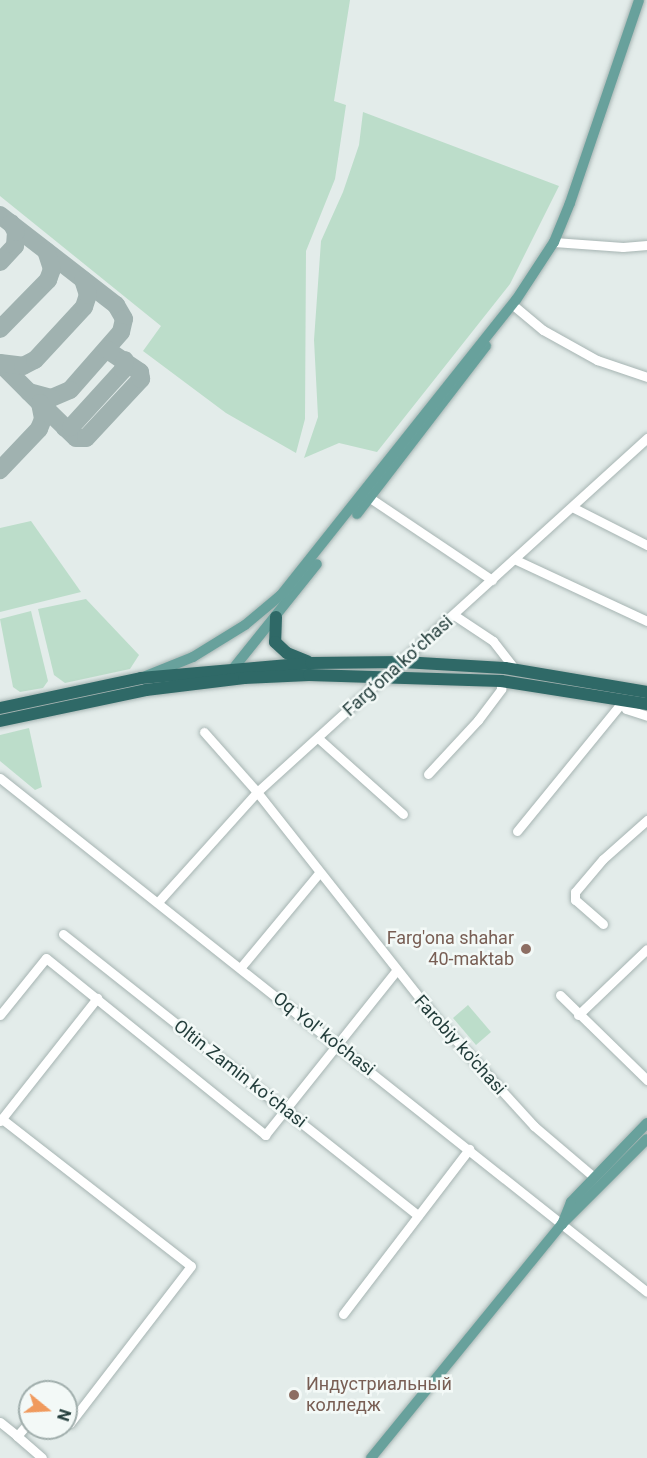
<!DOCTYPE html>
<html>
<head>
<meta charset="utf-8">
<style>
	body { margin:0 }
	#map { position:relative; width:647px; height:1458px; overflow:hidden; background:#e3ecea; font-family:Roboto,sans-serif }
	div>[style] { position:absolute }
	.green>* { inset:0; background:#bcddca }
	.taxiway>* { height:18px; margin:-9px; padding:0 9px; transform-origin:9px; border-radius:9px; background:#a0b2b0 }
	.roads { filter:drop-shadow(0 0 2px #a6b4b2) drop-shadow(0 0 2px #a6b4b2) }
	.minor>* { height:9px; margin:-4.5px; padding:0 4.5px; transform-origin:4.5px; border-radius:4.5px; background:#fff }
	.major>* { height:10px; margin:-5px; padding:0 5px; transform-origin:5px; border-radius:5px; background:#68a19c }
	.highway>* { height:12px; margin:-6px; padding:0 6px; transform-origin:6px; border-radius:6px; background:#2f6967 }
	.dots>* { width:16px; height:16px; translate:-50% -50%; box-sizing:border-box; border:3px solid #f3f9f7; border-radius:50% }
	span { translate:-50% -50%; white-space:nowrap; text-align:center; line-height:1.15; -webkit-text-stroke:5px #f3f9f7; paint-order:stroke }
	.street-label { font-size:18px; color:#233d3b }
	.education-label { font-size:18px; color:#785e54 }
	.right { translate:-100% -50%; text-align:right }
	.left { translate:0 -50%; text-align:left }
	.north { position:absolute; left:18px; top:1380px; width:60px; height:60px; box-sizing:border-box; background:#f3f9f7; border:2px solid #a0aeac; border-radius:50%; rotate:108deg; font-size:16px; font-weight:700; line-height:24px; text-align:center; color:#233d3b }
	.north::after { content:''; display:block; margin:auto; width:21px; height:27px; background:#f09a5d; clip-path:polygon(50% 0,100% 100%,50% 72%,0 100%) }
</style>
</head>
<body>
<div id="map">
	<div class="green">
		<i style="clip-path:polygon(0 0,350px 0,334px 101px,346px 105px,335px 179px,306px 251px,305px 419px,296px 453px,226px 413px,143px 351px,161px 326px,0 196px)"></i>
		<i style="clip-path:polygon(363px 112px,559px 186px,510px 284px,377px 452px,339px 443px,304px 458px,318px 417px,314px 340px,321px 241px,343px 192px,359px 145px)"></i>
		<i style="clip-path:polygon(31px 521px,81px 592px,0 612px,0 528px)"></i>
		<i style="clip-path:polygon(86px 599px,139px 655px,130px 669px,65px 683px,54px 675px,38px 609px)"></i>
		<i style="clip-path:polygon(31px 611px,48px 681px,43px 688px,20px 692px,13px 687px,0 619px)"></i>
		<i style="clip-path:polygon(29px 728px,42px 787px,35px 790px,0 761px,0 735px)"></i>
		<i style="clip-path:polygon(468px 1005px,491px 1032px,476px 1045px,453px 1018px)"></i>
	</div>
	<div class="taxiway">
		<i style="left:0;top:215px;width:147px;rotate:37.8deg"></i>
		<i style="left:116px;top:305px;width:16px;rotate:60deg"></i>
		<i style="left:124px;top:319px;width:13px;rotate:103deg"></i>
		<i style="left:121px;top:332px;width:77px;rotate:131.3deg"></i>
		<i style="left:70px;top:390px;width:21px;rotate:157deg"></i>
		<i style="left:51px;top:398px;width:23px;rotate:-165deg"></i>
		<i style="left:0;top:262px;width:22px;rotate:-47deg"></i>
		<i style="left:15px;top:246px;width:14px;rotate:-86deg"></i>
		<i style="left:16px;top:232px;width:10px;rotate:-119deg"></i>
		<i style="left:0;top:329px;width:69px;rotate:-45.6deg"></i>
		<i style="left:48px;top:280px;width:12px;rotate:-70deg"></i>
		<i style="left:52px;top:269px;width:19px;rotate:-108deg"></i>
		<i style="left:0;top:363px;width:57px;rotate:45deg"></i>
		<i style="left:40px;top:403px;width:16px;rotate:79deg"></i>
		<i style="left:43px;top:419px;width:11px;rotate:112deg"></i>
		<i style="left:39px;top:429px;width:57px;rotate:133.6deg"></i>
		<i style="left:0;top:363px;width:23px;rotate:7deg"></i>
		<i style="left:23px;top:366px;width:13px;rotate:-27deg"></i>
		<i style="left:35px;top:360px;width:72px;rotate:-47.2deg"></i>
		<i style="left:84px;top:307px;width:13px;rotate:-72deg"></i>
		<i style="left:88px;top:295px;width:16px;rotate:-108deg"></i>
		<i style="left:40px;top:403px;width:50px;rotate:44.2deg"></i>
		<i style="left:76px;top:438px;width:10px"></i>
		<i style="left:86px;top:438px;width:81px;rotate:-47deg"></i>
		<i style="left:141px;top:379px;width:7px;rotate:-98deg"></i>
		<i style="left:140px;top:372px;width:40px;rotate:-146deg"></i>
		<i style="left:65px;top:428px;width:6px;rotate:-9deg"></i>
		<i style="left:71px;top:427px;width:77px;rotate:-47.6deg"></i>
		<i style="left:123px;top:370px;width:10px;rotate:-79deg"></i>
	</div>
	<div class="roads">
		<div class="minor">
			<i style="left:554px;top:242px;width:69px;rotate:4.1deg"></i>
			<i style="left:623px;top:247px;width:24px;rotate:-5deg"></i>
			<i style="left:513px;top:305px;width:39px;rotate:40deg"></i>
			<i style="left:543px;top:330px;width:62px;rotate:29.1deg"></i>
			<i style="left:597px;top:360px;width:53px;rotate:18.8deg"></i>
			<i style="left:370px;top:498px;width:147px;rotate:33.9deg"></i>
			<i style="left:572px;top:507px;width:84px;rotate:26.9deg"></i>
			<i style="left:514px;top:559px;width:147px;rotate:25deg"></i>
			<i style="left:454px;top:615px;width:47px;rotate:33.7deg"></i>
			<i style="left:493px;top:641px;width:37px;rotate:52deg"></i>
			<i style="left:624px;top:700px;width:9px;rotate:77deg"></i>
			<i style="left:626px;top:709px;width:22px;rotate:18deg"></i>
			<i style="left:204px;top:732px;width:80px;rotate:48.5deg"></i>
			<i style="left:257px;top:792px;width:284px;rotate:51.7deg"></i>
			<i style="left:433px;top:1015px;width:150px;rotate:47.7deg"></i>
			<i style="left:534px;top:1126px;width:79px;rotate:40.4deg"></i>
			<i style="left:318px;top:738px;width:114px;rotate:41.8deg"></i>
			<i style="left:428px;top:774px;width:74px;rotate:-47.2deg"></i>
			<i style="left:478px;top:720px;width:39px;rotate:-53deg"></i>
			<i style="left:501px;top:689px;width:8px;rotate:-90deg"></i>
			<i style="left:0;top:778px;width:826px;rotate:38.46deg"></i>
			<i style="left:517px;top:831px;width:169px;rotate:-50.8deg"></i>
			<i style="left:158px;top:902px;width:148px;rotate:-48deg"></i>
			<i style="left:257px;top:792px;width:527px;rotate:-42.23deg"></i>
			<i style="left:603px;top:924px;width:37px;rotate:-139deg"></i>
			<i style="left:575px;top:900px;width:8px;rotate:-90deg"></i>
			<i style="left:575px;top:892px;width:43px;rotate:-49.7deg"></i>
			<i style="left:603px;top:859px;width:59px;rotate:-41.6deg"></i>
			<i style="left:63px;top:934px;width:453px;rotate:38.4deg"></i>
			<i style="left:241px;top:967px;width:122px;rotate:-50.3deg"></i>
			<i style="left:560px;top:995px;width:122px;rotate:44.3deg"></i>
			<i style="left:0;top:1015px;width:73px;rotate:-51.1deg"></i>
			<i style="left:46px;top:958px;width:282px;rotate:38.9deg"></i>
			<i style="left:265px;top:1135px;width:210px;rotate:-51.4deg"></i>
			<i style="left:578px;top:1015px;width:95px;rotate:-43.7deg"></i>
			<i style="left:2px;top:1119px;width:239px;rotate:37.9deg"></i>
			<i style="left:191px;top:1266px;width:198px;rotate:127.6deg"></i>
			<i style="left:70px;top:1423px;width:5px;rotate:-143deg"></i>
			<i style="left:0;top:1121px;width:157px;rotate:-51.7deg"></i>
			<i style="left:343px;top:1314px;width:208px;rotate:-52.6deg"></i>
			<i style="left:0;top:1422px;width:22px;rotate:39deg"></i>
			<i style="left:17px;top:1436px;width:20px;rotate:-49deg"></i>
			<i style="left:17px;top:1436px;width:33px;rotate:41deg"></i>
		</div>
		<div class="major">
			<i style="left:357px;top:514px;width:212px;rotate:-52.5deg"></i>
			<i style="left:228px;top:675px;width:142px;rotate:-51.3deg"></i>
			<i style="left:146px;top:676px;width:51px;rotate:-22deg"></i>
			<i style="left:193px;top:657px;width:61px;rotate:-31.6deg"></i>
			<i style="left:245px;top:625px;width:47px;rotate:-39.8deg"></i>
			<i style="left:281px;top:595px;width:377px;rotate:-51.5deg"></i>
			<i style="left:516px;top:300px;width:69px;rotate:-56.8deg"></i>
			<i style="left:554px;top:242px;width:42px;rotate:-67.7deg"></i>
			<i style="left:570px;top:203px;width:214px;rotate:-71.2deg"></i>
			<i style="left:647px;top:1123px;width:110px;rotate:133.9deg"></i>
			<i style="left:571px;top:1202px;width:24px;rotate:112deg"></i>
			<i style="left:562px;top:1224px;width:120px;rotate:-45deg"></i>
			<i style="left:371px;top:1458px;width:302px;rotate:-50.8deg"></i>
		</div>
		<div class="highway">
			<i style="left:276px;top:617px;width:25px;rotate:92deg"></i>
			<i style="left:275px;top:642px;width:16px;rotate:43deg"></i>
			<i style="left:287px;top:653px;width:22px;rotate:22deg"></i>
			<i style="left:0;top:708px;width:144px;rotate:-12deg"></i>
			<i style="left:141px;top:678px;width:171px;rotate:-5deg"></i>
			<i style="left:311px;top:663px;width:92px;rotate:-0.6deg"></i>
			<i style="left:403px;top:662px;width:102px;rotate:3.4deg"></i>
			<i style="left:505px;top:668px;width:144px;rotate:9.6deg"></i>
			<i style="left:0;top:721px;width:149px;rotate:-12deg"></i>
			<i style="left:146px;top:690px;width:99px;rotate:-7deg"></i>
			<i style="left:244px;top:678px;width:65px;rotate:-2.6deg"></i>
			<i style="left:309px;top:675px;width:192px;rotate:1.8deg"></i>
			<i style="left:501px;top:681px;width:148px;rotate:9deg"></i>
		</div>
	</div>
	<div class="dots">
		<i style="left:526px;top:949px;background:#8d6e63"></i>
		<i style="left:294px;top:1395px;background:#8d6e63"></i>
	</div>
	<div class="street-label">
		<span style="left:398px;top:666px;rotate:-42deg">Fargʻona koʻchasi</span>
		<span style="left:324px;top:1034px;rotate:38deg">Oq Yol' ko'chasi</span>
		<span style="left:460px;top:1045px;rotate:48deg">Farobiy ko'chasi</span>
		<span style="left:240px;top:1074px;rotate:38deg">Oltin Zamin koʻchasi</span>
	</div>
	<div class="education-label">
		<span class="right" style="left:514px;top:949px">Farg'ona shahar<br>40-maktab</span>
		<span class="left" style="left:306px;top:1395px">Индустриальный<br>колледж</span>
	</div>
	<div class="north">N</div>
</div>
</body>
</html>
